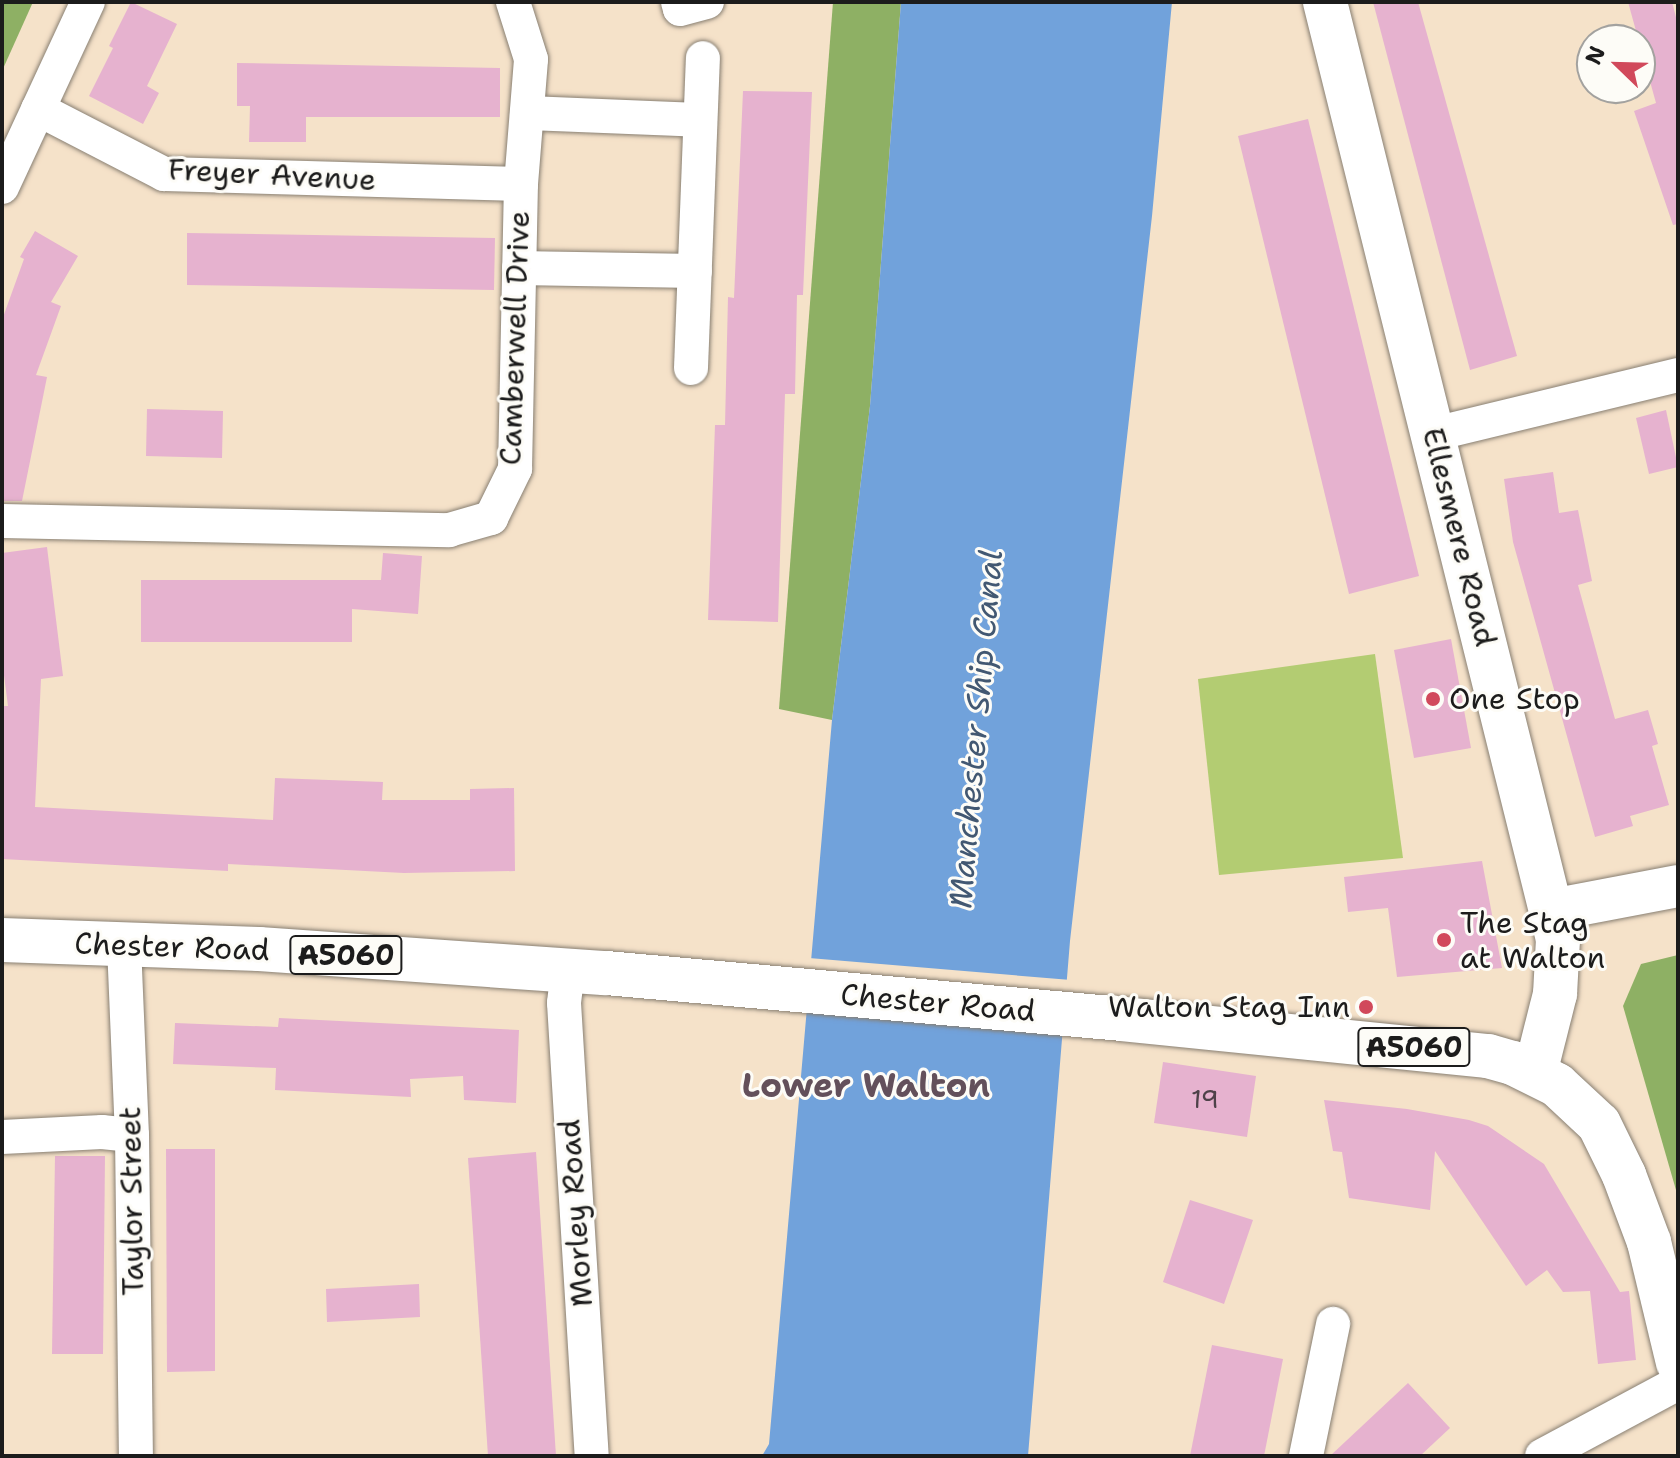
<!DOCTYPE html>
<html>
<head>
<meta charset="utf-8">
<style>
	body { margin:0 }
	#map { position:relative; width:1680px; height:1458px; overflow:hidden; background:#f5e2c9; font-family:"Shantell Sans",sans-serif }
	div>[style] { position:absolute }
	.green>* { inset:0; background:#b3cc72 }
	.forest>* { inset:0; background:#8eb064 }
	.water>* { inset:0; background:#71a2db }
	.pier>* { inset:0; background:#f5e2c9 }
	.building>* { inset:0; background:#e6b2cf }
	.roads { filter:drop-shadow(0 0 2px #887f72) drop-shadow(0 0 2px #887f72) }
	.minor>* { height:34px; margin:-17px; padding:0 17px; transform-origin:17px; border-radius:17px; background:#fff }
	.tertiary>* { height:42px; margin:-21px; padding:0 21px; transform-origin:21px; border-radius:21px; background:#fff }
	.secondary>* { height:44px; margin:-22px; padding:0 22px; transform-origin:22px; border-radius:22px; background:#fff }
	.trunk>* { height:44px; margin:-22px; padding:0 22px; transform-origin:22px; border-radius:22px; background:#fff }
	.dots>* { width:22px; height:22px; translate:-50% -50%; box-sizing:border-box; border:4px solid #fdfcf7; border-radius:50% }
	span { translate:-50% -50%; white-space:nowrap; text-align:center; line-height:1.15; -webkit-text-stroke:6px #fdfcf7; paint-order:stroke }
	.number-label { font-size:26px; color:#4e4249 }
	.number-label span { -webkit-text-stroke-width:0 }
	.shield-label span { padding:2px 6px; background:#fdfcf7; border:2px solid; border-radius:6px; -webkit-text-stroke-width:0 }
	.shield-label { font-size:28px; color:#1c1c1c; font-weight:700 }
	.street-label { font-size:30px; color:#1c1c1c }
	.poi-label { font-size:30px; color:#1c1c1c }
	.left { translate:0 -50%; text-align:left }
	.right { translate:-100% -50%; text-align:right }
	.water-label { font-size:32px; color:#425872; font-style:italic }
	.quarter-label { font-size:34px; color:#63505b; font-weight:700 }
	.frame { position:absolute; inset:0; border:4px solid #1c1c1c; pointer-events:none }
	.north { position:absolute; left:1576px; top:24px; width:80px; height:80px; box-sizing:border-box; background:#fdfcf7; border:2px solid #a3a29f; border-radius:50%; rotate:293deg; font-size:22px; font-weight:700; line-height:32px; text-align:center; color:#1c1c1c }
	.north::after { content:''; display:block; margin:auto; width:28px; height:36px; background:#d1495b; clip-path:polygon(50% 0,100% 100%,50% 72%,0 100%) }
</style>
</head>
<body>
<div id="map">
	<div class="green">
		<i style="clip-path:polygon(1375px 654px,1403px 858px,1219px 875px,1198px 679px)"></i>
	</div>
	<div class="forest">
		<i style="clip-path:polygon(2px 2px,33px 2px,2px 71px)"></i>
		<i style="clip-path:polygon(833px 2px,901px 2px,870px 406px,832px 720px,779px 709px)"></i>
		<i style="clip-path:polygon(1678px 955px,1678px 1197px,1623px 1006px,1641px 964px)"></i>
	</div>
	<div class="water">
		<i style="clip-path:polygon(901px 2px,1172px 2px,1152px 216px,1070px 941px,1028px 1456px,762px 1456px,769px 1444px,832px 720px,870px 406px)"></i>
	</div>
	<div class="pier">
		<i style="clip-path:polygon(809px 958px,1071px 980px,1067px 1024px,805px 1002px)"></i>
	</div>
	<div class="building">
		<i style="clip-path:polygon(131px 2px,177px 24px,147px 86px,159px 93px,143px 124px,89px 96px,113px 48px,109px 46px)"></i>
		<i style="clip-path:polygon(1373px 2px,1418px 2px,1517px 356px,1470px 370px)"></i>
		<i style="clip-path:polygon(1628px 2px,1672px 2px,1678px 25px,1678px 224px,1673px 225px,1634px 111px,1656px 103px)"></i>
		<i style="clip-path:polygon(237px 63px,500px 68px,500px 117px,306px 117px,306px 142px,249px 142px,250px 106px,237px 106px)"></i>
		<i style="clip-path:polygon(743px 91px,812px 92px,803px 295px,797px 295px,795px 394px,785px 394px,778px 622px,708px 620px,715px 425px,725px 425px,728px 297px,734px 298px)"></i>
		<i style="clip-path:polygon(1308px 119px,1419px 576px,1349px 594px,1238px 136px)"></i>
		<i style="clip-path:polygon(35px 231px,78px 256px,51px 302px,61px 306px,36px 375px,47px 377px,22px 501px,2px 501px,2px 320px,24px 259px,20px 257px)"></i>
		<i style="clip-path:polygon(187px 233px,495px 238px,494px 290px,187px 285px)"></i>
		<i style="clip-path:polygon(147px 409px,223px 411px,222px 458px,146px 456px)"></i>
		<i style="clip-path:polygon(1666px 410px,1678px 467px,1649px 474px,1636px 418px)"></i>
		<i style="clip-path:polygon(1553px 472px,1559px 513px,1578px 510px,1592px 581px,1578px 585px,1615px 719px,1648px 710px,1658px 744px,1652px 746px,1669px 805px,1630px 816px,1633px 826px,1595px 837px,1513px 542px,1504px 479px)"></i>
		<i style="clip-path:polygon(47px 547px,63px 676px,41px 679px,35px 807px,273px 820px,275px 778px,383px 782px,382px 800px,470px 800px,470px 789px,514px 788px,515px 871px,404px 873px,228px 864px,228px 871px,2px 859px,2px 706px,8px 706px,2px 660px,2px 553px)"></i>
		<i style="clip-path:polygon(383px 553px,422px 556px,418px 614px,352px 609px,352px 642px,141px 642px,141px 580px,381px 580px)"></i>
		<i style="clip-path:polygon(1451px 639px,1471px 748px,1414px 758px,1394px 650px)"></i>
		<i style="clip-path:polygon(1482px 861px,1502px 968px,1397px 977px,1388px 908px,1348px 912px,1344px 877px)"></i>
		<i style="clip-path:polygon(279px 1018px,519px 1030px,516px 1103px,464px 1100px,463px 1076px,410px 1079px,411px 1097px,275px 1090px,276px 1068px,173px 1064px,175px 1023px,278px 1027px)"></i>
		<i style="clip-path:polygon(1163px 1062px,1256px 1076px,1247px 1137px,1154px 1123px)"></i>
		<i style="clip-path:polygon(1324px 1100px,1407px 1109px,1469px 1120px,1488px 1126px,1544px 1164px,1620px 1292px,1629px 1291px,1636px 1360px,1598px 1364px,1590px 1291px,1563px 1292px,1547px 1270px,1526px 1286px,1435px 1151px,1430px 1210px,1349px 1198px,1342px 1152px,1333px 1151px)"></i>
		<i style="clip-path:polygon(166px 1149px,215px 1149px,215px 1371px,167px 1372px)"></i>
		<i style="clip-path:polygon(536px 1152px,556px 1456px,488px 1456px,468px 1158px)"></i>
		<i style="clip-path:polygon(55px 1156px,105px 1156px,103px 1354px,52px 1354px)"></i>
		<i style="clip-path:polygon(1190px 1200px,1253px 1220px,1224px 1304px,1163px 1282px)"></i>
		<i style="clip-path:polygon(419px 1284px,420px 1317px,327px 1322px,326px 1289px)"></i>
		<i style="clip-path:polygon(1212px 1345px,1283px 1359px,1264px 1456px,1190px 1456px)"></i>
		<i style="clip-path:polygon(1408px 1383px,1450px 1428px,1420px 1456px,1330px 1456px)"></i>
	</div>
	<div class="roads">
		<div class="minor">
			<i style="left:678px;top:2px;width:7px;rotate:74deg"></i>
			<i style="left:680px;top:9px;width:28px;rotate:-15deg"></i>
			<i style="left:38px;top:109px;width:142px;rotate:27.3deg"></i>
			<i style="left:164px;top:174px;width:357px;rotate:1.6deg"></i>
			<i style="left:527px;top:113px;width:173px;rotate:2.3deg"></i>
			<i style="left:2px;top:187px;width:204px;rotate:-65.1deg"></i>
			<i style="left:519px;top:268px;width:176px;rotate:1deg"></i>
			<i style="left:691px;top:368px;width:310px;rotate:-87.8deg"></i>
			<i style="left:1434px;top:434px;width:251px;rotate:-13.6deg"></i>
			<i style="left:2px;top:521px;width:447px;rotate:1.2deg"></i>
			<i style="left:449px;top:530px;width:44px;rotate:-15.9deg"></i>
			<i style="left:491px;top:518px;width:55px;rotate:-63.9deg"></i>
			<i style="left:515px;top:469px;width:285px;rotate:-88.8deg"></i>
			<i style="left:521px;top:184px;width:125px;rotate:-85.4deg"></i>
			<i style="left:531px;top:59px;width:60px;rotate:-107.5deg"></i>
			<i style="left:124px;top:945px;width:190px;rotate:87.6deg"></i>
			<i style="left:132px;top:1135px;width:321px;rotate:89.3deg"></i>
			<i style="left:568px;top:970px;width:33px;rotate:97deg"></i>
			<i style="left:564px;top:1003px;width:454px;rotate:86.5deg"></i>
			<i style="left:2px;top:1137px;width:100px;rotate:-2.9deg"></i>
			<i style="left:102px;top:1132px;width:30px;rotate:6deg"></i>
			<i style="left:1306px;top:1456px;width:135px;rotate:-78.4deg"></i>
			<i style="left:1542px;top:1456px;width:154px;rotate:-28.2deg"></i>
		</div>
		<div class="tertiary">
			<i style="left:1552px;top:910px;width:128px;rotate:-10.8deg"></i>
		</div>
		<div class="secondary">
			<i style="left:1325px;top:2px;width:966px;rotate:76.04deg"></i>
			<i style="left:1558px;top:939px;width:55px;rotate:93.1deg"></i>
			<i style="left:1555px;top:994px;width:81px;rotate:104.2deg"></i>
		</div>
		<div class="trunk">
			<i style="left:2px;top:940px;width:257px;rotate:2deg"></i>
			<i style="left:259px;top:949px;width:348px;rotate:4deg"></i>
			<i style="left:606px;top:973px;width:518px;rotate:5.09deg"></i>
			<i style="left:1122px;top:1019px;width:368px;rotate:5.8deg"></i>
			<i style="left:1488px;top:1056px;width:26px;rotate:16deg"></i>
			<i style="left:1513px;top:1063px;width:49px;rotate:26.6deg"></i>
			<i style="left:1557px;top:1085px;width:57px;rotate:42.9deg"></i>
			<i style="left:1599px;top:1124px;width:57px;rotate:63.9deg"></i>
			<i style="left:1624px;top:1175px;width:72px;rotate:69.5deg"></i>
			<i style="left:1649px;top:1242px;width:124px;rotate:76.5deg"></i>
		</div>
	</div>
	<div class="dots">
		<i style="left:1433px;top:699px;background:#d1495b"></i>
		<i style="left:1444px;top:940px;background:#d1495b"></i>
		<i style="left:1366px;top:1007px;background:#d1495b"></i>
	</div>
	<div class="number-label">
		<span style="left:1205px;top:1099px">19</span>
	</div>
	<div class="shield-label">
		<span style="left:346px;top:955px">A5060</span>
		<span style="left:1414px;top:1047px">A5060</span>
	</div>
	<div class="street-label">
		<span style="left:272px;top:175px;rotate:3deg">Freyer Avenue</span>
		<span style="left:515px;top:338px;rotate:-88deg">Camberwell Drive</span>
		<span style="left:1459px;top:537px;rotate:76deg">Ellesmere Road</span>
		<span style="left:172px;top:947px;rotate:2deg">Chester Road</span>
		<span style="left:938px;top:1003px;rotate:5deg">Chester Road</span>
		<span style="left:132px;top:1201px;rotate:-91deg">Taylor Street</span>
		<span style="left:576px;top:1213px;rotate:-94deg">Morley Road</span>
	</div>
	<div class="poi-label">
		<span class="left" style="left:1449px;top:699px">One Stop</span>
		<span class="left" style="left:1460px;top:940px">The Stag<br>at Walton</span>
		<span class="right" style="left:1350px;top:1007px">Walton Stag Inn</span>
	</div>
	<div class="water-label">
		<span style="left:976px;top:729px;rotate:-85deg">Manchester Ship Canal</span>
	</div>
	<div class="quarter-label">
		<span style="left:866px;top:1086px">Lower Walton</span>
	</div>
	<div class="frame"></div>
	<div class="north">N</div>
</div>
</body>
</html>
